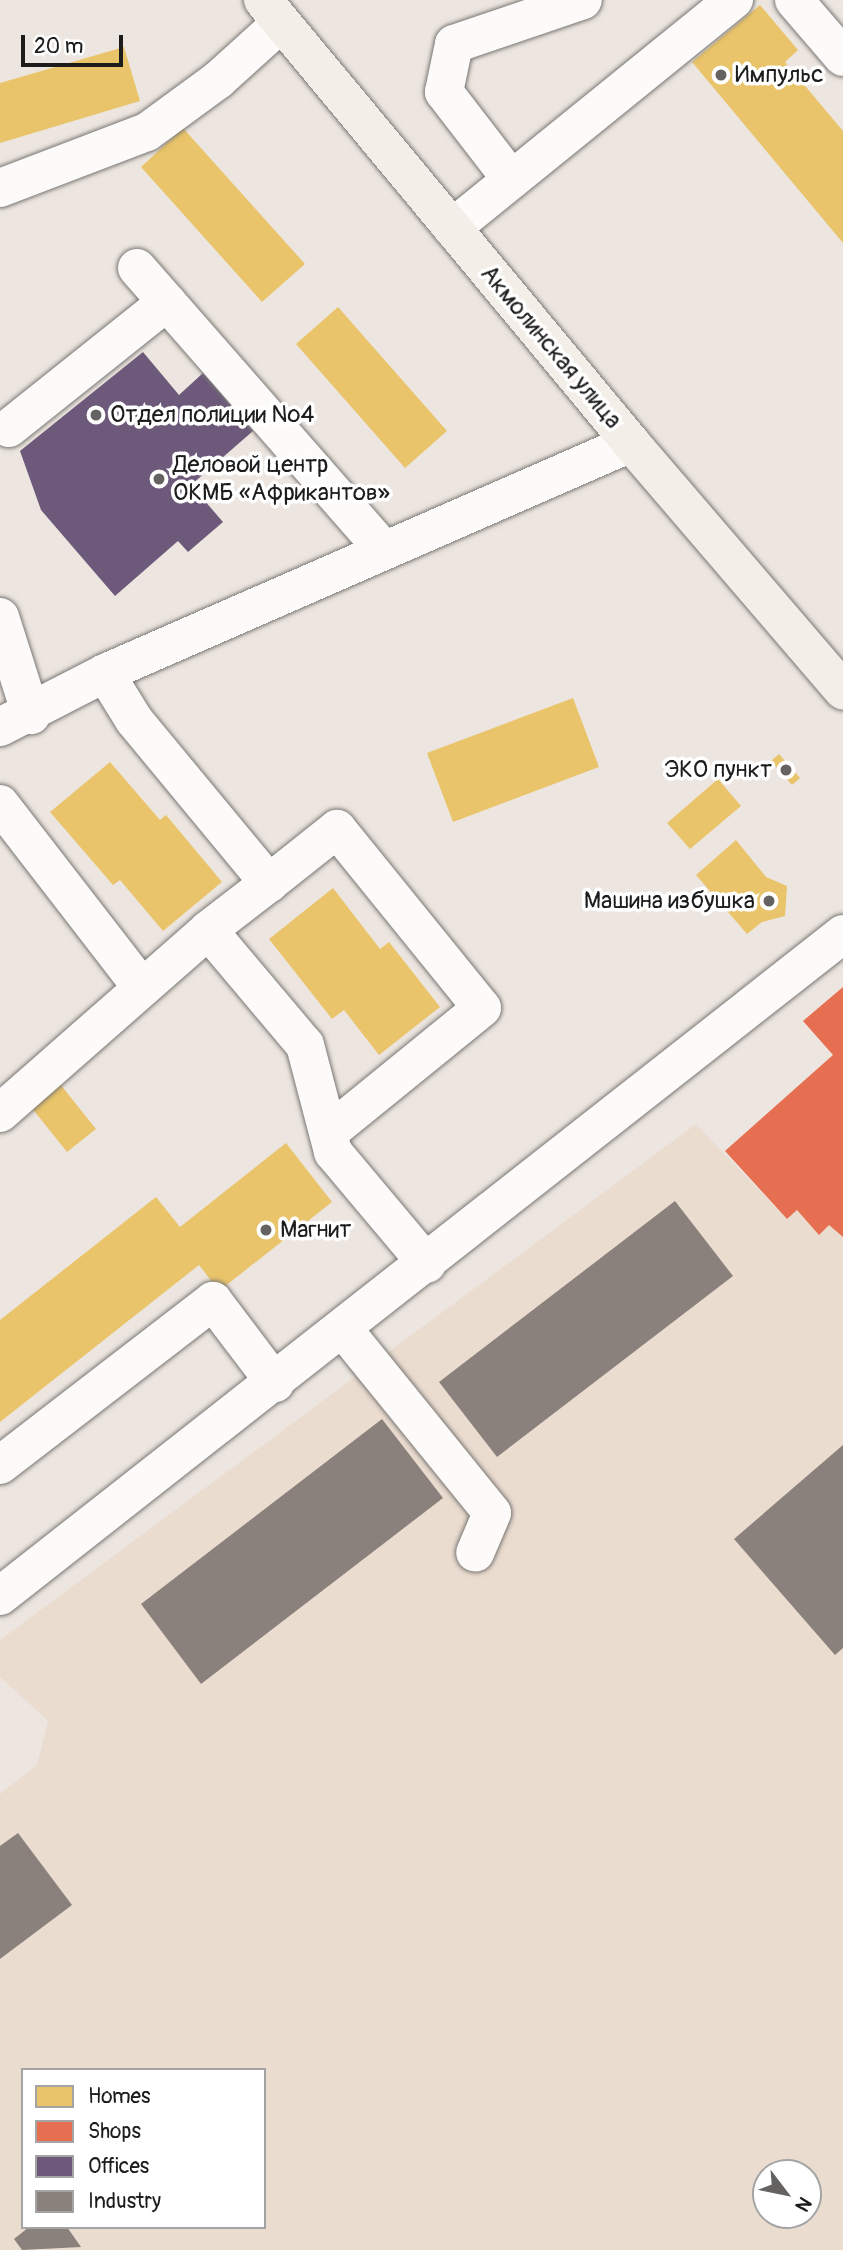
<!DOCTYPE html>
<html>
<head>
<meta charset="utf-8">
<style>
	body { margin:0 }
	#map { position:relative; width:843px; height:2250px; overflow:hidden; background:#ede6e0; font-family:Pangolin,sans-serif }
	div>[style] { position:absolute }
	.built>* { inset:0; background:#ebdcd0 }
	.homes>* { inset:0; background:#e9c46a }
	.shops>* { inset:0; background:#e76f51 }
	.offices>* { inset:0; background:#6d597a }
	.industry>* { inset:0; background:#8a817c }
	.roads { filter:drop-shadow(0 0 2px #7a7774) drop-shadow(0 0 2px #7a7774) }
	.minor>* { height:38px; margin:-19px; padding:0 19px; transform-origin:19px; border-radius:19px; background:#fcfbfa }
	.major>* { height:38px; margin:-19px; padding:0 19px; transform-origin:19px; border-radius:19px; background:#f3eee7 }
	.dots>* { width:19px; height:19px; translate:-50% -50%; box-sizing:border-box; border:4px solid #fff; border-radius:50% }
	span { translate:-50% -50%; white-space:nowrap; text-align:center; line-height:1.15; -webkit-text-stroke:7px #fff; paint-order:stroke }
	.poi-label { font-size:24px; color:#1c1c1c }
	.left { translate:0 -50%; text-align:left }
	.right { translate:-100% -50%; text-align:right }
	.street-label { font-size:24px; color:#1c1c1c }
	.legend { position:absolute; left:21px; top:2068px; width:245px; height:161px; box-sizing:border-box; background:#fff; border:2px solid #a4a4a4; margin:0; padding:9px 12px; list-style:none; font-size:21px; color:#1c1c1c }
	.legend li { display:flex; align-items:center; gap:14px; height:35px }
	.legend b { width:35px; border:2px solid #a4a4a4 }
	.north { position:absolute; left:752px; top:2159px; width:70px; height:70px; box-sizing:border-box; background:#fff; border:2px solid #a4a4a4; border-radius:50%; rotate:122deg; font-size:19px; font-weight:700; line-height:28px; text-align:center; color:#1c1c1c }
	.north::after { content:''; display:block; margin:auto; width:24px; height:32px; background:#656361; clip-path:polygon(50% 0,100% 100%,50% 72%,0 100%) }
	.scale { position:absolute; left:21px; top:35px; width:102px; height:32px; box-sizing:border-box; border:4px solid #1c1c1c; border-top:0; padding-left:9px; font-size:21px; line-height:24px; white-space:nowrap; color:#1c1c1c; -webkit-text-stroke:5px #fff; paint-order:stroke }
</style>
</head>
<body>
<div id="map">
	<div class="built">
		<i style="clip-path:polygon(evenodd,696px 1124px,787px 1219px,797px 1210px,819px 1234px,829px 1225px,843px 1237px,843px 2250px,0 2250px,0 1794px,37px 1765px,48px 1721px,0 1677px,0 1640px,696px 1124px,23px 2070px,264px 2070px,264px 2227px,23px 2227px,23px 2070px,696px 1124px,766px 2173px,808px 2173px,808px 2215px,766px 2215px,766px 2173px)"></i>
	</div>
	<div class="homes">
		<i style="clip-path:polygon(760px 5px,798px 50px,785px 62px,843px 131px,843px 243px,692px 62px)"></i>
		<i style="clip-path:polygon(124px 47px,140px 101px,0 143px,0 83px)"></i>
		<i style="clip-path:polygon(183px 128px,305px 264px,262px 302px,141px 167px)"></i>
		<i style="clip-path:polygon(338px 307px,447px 431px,405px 468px,296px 344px)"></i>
		<i style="clip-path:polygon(573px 698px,599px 767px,453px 822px,427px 753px)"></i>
		<i style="clip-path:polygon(779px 754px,800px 778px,792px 785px,771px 761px)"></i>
		<i style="clip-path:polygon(110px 762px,160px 820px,166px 815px,222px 882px,163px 931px,120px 880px,113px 885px,50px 812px)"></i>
		<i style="clip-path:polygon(718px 779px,741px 806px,690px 849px,667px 823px)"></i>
		<i style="clip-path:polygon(736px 840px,766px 877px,787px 886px,785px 916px,762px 922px,747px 934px,696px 875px)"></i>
		<i style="clip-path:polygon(333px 888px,380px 949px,389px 942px,440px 1007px,379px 1055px,344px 1010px,332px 1019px,269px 939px)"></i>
		<i style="clip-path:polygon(60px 1084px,96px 1129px,67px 1152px,31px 1107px)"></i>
		<i style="clip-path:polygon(286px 1143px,332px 1202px,219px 1291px,199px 1265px,0 1422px,0 1320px,156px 1197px,180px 1227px)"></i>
	</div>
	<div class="shops">
		<i style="clip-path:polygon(843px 987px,843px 1237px,829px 1225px,819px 1235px,797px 1210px,787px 1219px,725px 1151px,833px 1055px,803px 1021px)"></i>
	</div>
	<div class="offices">
		<i style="clip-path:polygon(143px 352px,179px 395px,203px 373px,253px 431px,191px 485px,223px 522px,188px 552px,178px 541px,115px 596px,41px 510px,20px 451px)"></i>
	</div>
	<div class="industry">
		<i style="clip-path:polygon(675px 1201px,733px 1276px,497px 1457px,439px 1382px)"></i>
		<i style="clip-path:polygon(382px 1419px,443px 1498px,201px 1684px,141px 1604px)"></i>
		<i style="clip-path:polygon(843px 1445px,843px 1648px,835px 1655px,734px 1539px)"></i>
		<i style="clip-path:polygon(18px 1833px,72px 1905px,0 1959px,0 1846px)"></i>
		<i style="clip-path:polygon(29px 2227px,67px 2227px,81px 2247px,22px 2250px,14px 2239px)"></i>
	</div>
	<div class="roads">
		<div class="minor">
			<i style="left:794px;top:0;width:75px;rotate:49.3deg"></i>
			<i style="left:511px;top:179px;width:110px;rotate:-127.6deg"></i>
			<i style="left:444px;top:92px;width:49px;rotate:-78.2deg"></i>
			<i style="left:454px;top:44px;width:136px;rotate:-18.8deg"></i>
			<i style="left:0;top:188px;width:157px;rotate:-20.9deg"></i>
			<i style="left:147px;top:132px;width:88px;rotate:-36.2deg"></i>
			<i style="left:218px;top:80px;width:85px;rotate:-42.1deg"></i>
			<i style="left:452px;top:228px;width:363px;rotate:-39deg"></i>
			<i style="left:137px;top:268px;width:375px;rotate:48.8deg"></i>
			<i style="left:9px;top:428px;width:202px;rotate:-38.6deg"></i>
			<i style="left:0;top:617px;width:103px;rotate:72.4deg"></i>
			<i style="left:105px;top:673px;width:55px;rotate:58.3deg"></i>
			<i style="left:134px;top:720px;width:212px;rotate:50.4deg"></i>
			<i style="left:269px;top:883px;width:77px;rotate:142.4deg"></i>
			<i style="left:208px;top:930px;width:150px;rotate:49.9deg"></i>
			<i style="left:305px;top:1045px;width:111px;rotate:75.3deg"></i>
			<i style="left:333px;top:1152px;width:146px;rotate:50deg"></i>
			<i style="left:0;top:727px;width:118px;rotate:-27.2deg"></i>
			<i style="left:105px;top:673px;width:574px;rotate:-23.62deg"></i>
			<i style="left:0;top:804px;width:232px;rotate:52.3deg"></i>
			<i style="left:269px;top:883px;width:87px;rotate:-38.5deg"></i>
			<i style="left:337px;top:829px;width:230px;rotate:51deg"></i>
			<i style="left:482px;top:1008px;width:198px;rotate:140.9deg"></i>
			<i style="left:0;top:1113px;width:277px;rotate:-41.3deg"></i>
			<i style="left:344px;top:1330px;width:235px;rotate:51deg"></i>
			<i style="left:492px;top:1513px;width:43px;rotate:113deg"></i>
			<i style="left:0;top:1465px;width:269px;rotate:-37.6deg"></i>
			<i style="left:213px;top:1301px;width:103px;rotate:52.9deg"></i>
			<i style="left:0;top:1596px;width:1072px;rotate:-38.14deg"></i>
		</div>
		<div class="major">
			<i style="left:263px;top:0;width:576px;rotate:50.28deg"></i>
			<i style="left:631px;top:443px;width:326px;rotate:49.4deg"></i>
		</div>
	</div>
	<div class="dots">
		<i style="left:721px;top:75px;background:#656361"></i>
		<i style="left:96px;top:415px;background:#656361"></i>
		<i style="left:159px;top:479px;background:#656361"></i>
		<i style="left:786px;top:770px;background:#656361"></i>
		<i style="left:769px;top:901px;background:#656361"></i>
		<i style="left:266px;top:1230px;background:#656361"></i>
	</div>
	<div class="poi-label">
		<span class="left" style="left:735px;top:75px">Импульс</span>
		<span class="left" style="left:110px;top:415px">Отдел полиции №4</span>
		<span class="left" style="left:173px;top:479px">Деловой центр<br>ОКМБ «Африкантов»</span>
		<span class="right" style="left:772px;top:770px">ЭКО пункт</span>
		<span class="right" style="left:755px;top:901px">Машина избушка</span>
		<span class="left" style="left:280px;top:1230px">Магнит</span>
	</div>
	<div class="street-label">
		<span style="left:551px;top:347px;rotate:50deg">Акмолинская улица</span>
	</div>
	<ul class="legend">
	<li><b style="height:19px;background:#e9c46a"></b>Homes</li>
	<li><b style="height:19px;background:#e76f51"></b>Shops</li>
	<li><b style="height:19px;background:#6d597a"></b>Offices</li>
	<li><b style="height:19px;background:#8a817c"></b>Industry</li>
	</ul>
	<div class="north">N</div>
	<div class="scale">20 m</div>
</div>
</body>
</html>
